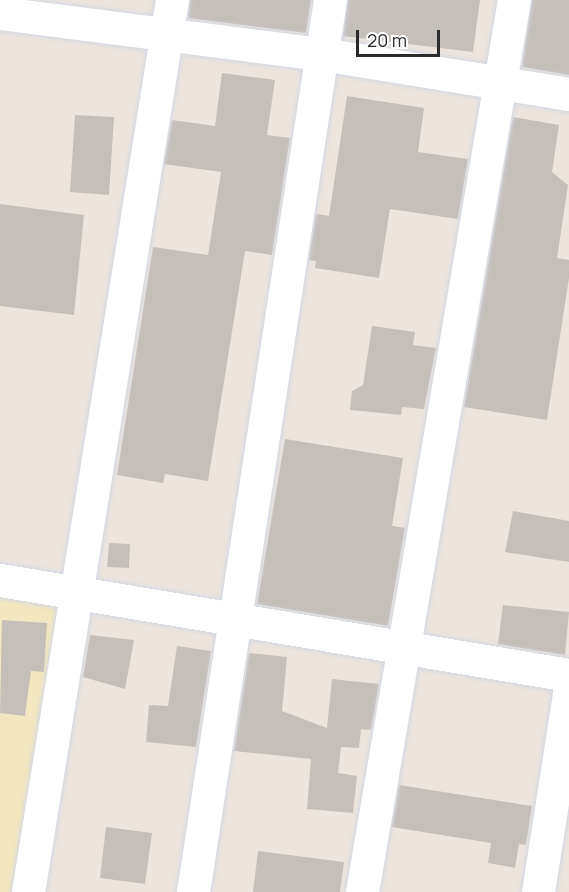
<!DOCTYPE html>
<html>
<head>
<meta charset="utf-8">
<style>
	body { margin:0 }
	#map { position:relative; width:569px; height:892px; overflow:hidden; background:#ede5dd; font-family:Manrope,sans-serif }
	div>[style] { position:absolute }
	.sand>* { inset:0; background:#f2e7c0 }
	.building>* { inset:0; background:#c5bfba }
	.roads { filter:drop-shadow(0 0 2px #d2d7e4) drop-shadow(0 0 2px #d2d7e4) }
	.minor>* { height:33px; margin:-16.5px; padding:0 16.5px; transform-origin:16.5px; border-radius:16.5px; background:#fff }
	span { translate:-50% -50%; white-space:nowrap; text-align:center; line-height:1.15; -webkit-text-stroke:4.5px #fff; paint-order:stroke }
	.scale { position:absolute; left:356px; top:30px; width:84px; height:27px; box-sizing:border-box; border:3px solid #2b2b2b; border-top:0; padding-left:8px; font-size:18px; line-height:21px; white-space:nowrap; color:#2b2b2b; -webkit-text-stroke:4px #fff; paint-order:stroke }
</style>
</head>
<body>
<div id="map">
	<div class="sand">
		<i style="clip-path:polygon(0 584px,64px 594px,17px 892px,0 892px)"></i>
	</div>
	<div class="building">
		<i style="clip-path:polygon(190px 0,311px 0,306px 33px,188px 18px)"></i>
		<i style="clip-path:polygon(348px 0,480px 0,473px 52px,343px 36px)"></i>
		<i style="clip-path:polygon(532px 0,569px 0,569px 75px,522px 67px)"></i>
		<i style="clip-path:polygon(222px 73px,275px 80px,267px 135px,290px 138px,272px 255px,245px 251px,208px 481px,165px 474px,163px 483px,117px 475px,153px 247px,208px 255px,221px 172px,164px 164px,172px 120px,215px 126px)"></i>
		<i style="clip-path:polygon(347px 96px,424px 108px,418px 152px,468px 159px,458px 219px,390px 209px,379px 278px,315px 268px,316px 261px,309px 260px,316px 214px,329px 216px)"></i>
		<i style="clip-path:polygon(75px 115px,114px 117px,109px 195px,70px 192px)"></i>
		<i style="clip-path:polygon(513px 117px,559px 125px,552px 172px,568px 185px,557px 258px,569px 260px,569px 278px,547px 420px,464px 407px)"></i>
		<i style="clip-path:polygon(0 204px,84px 215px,74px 315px,0 306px)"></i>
		<i style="clip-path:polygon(372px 326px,415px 332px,413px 345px,436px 348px,424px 409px,402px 407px,401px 415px,350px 410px,352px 391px,363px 385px)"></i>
		<i style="clip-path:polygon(285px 439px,403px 458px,392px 526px,405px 528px,388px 626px,257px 604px)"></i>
		<i style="clip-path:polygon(513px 511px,569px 521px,569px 562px,505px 552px)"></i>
		<i style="clip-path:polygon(109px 543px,130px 544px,129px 568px,107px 567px)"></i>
		<i style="clip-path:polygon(503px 605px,569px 612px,565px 655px,498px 644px)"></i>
		<i style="clip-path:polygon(2px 620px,47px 623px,44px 672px,31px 671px,25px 716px,0 713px)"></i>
		<i style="clip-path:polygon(90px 635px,134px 640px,125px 689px,83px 677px)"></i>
		<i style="clip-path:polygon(177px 646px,211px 651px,196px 747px,146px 742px,149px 705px,168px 706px)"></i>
		<i style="clip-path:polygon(249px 653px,287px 657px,282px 711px,327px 728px,332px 679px,379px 684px,371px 730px,361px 729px,359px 748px,341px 747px,338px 773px,357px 776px,353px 813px,307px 809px,311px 759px,234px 751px)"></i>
		<i style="clip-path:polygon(399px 785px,532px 806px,526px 845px,519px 844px,515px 868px,488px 863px,491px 843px,392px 827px)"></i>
		<i style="clip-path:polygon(106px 827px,152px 833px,145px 884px,100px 878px)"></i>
		<i style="clip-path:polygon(258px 851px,344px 862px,340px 892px,253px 892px)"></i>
	</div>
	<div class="roads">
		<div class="minor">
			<i style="left:0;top:13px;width:325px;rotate:7.3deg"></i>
			<i style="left:322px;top:54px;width:250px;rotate:9.2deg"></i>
			<i style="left:0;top:580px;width:577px;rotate:9.48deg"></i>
			<i style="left:28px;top:892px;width:904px;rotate:-80.83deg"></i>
			<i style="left:193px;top:892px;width:902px;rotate:-81.27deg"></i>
			<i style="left:362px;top:892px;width:905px;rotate:-80.33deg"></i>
			<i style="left:538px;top:892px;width:201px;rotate:-81.1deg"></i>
		</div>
	</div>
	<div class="scale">20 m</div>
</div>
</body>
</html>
